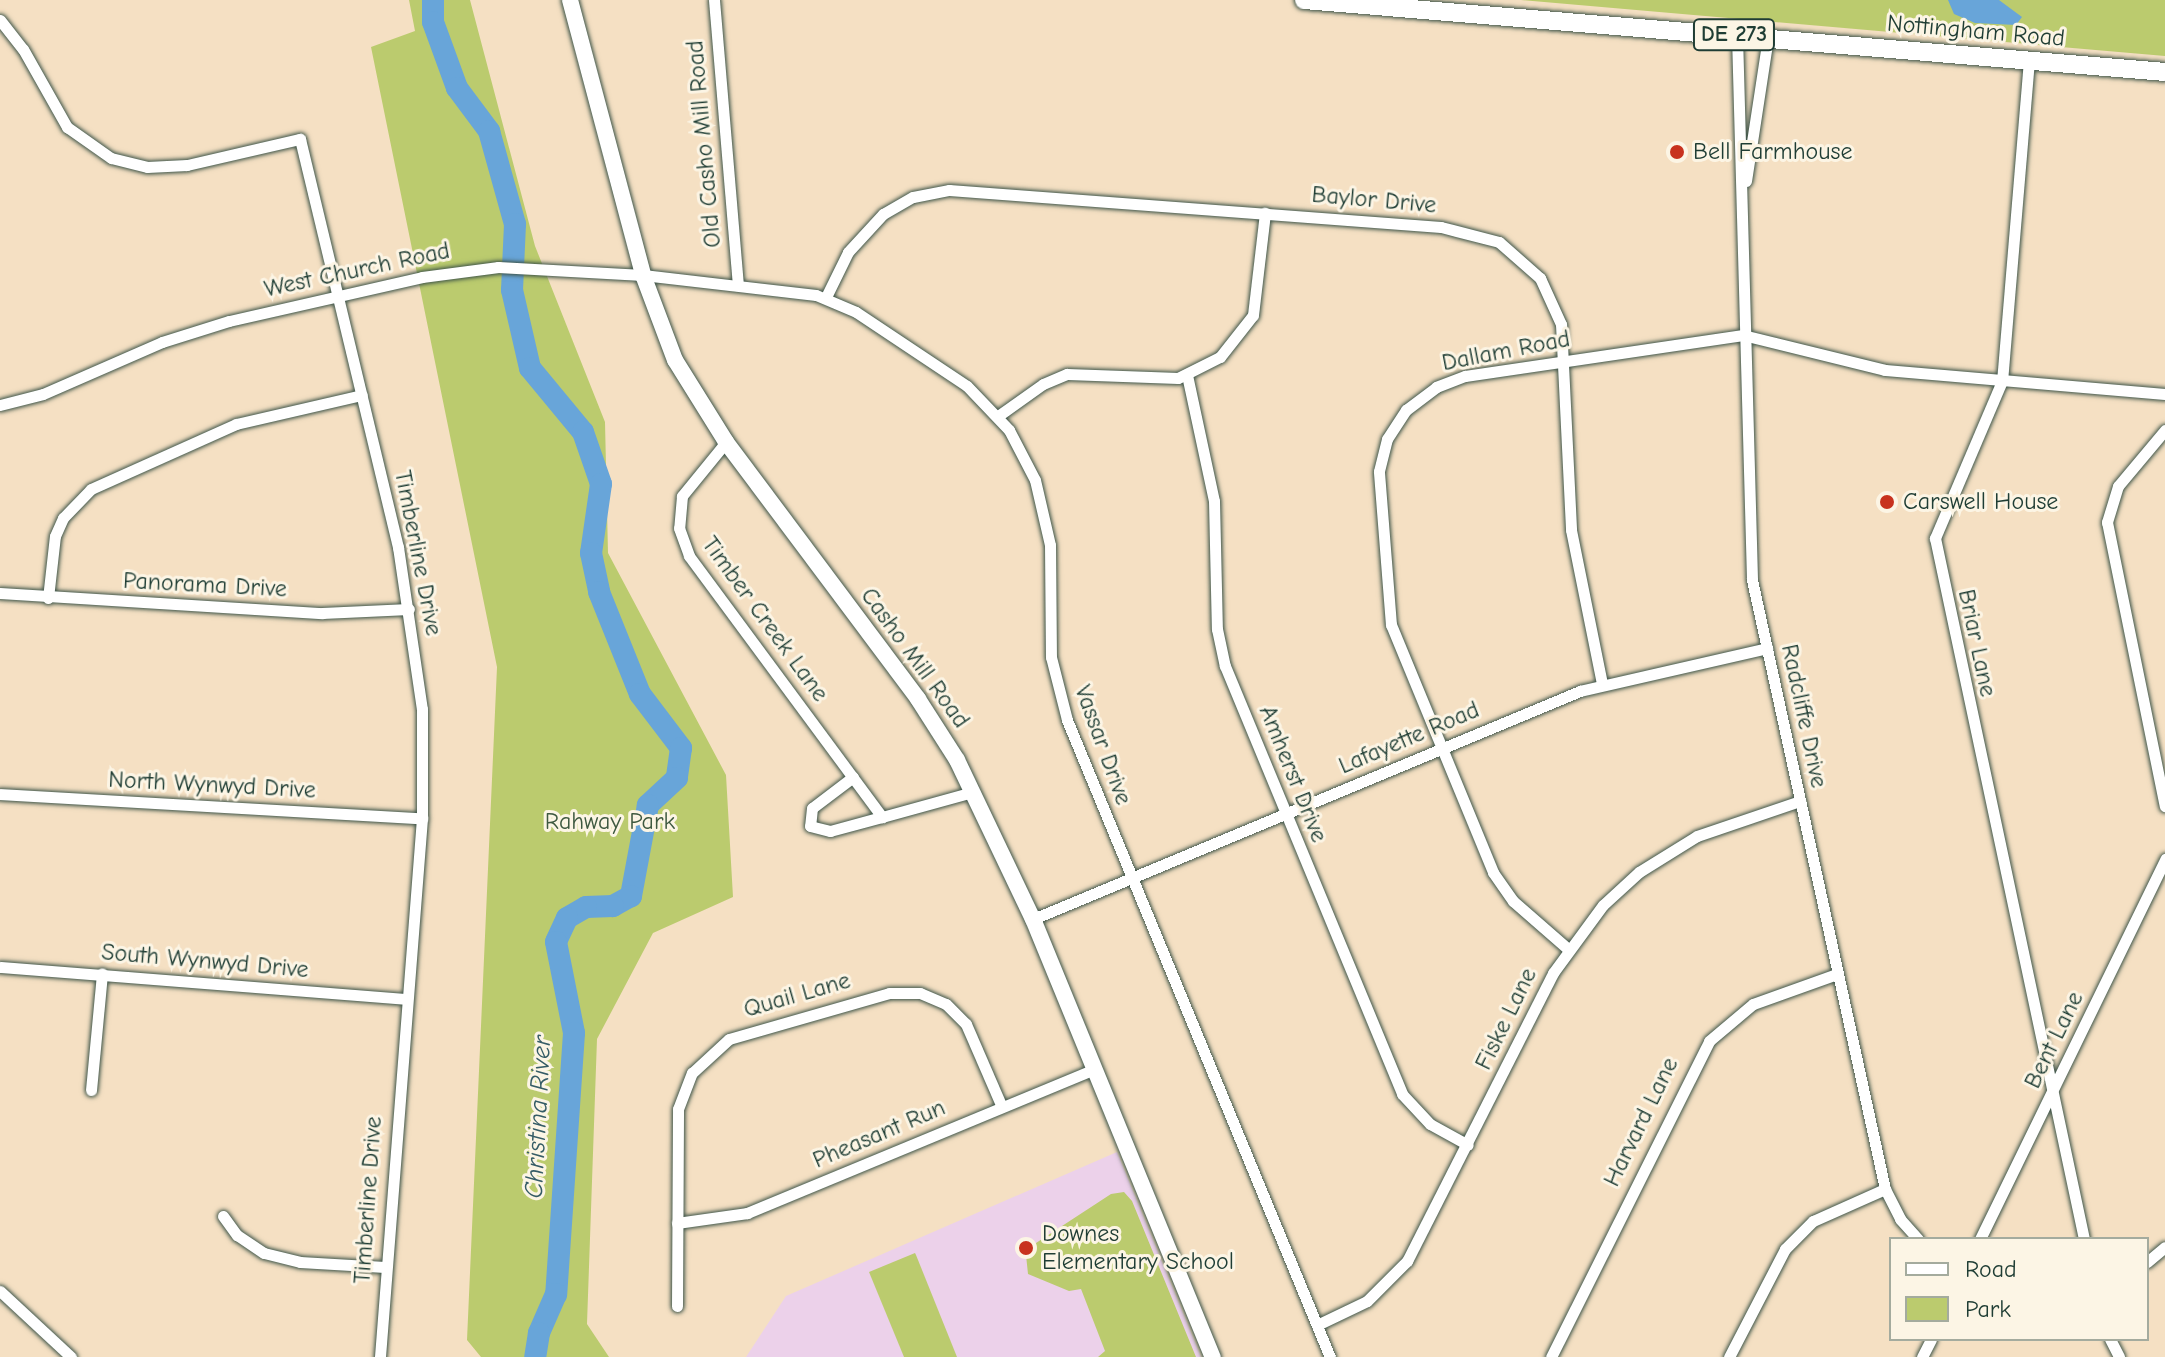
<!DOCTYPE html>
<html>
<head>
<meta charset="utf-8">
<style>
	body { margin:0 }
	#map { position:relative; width:2165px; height:1357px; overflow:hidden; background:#f5e0c3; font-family:"Comic Neue",sans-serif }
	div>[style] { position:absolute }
	.built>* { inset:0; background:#ecd1ea }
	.green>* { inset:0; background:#bbcb6e }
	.water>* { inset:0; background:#68a5d9 }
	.river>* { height:22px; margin:-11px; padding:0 11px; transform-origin:11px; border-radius:11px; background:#68a5d9 }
	.roads { filter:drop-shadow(0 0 2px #3f5549) drop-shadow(0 0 2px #3f5549) }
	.street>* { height:11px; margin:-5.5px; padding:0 5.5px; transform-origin:5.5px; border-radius:5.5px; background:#fff }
	.secondary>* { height:16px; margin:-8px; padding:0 8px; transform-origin:8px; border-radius:8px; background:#fff }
	.primary>* { height:18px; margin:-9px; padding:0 9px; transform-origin:9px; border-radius:9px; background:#fff }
	.dots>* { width:22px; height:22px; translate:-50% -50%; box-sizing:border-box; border:4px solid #fcf5e5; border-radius:50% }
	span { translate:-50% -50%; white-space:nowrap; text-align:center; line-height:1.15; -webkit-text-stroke:6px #fcf5e5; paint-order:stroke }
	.shield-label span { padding:2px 6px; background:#fcf5e5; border:2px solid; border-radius:6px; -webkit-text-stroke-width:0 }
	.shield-label { font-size:22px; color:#1f3d34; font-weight:700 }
	.street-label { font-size:24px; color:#1f3d34 }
	.poi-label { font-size:24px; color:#1f3d34 }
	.left { translate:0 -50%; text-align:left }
	.park-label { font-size:24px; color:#3e5940 }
	.water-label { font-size:26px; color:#355c66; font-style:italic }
	.legend { position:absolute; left:1889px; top:1237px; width:260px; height:104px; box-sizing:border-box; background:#fcf5e5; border:2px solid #a4ab9e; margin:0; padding:10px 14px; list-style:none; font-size:24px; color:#1f3d34 }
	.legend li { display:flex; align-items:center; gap:16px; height:40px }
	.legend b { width:40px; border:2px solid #a4ab9e }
</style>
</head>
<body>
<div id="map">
	<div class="built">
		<i style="clip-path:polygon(1117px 1152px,1201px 1357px,746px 1357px,786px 1296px)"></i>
	</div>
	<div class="green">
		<i style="clip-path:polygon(409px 0,470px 0,535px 246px,605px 422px,608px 553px,726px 775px,733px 897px,653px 933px,597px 1039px,587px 1324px,609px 1357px,481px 1357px,467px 1340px,497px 667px,371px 47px,415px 31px)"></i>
		<i style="clip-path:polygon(1521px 0,2165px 0,2165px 56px)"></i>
		<i style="clip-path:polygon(1124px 1192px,1132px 1201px,1196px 1357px,1098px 1357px,1105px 1351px,1081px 1289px,1069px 1291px,1028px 1274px,1026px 1255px,1036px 1243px,1111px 1194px)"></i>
		<i style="clip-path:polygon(915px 1253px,916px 1255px,957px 1357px,904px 1357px,869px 1272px)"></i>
	</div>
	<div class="water">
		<i style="clip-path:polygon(1948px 0,1999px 0,2022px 17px,2016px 25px,1975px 23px,1954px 14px)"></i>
	</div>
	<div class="river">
		<i style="left:433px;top:0;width:22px;rotate:90deg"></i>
		<i style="left:433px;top:22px;width:70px;rotate:70deg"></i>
		<i style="left:457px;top:88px;width:54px;rotate:53.3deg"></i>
		<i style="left:489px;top:131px;width:97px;rotate:74.4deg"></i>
		<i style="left:515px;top:224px;width:66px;rotate:92.6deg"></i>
		<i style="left:512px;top:290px;width:80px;rotate:77deg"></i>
		<i style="left:530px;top:368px;width:83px;rotate:50.4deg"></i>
		<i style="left:583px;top:432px;width:55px;rotate:70.9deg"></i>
		<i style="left:601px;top:484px;width:70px;rotate:98.2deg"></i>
		<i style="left:591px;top:553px;width:40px;rotate:78deg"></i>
		<i style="left:599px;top:592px;width:110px;rotate:68.1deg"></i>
		<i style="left:640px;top:694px;width:68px;rotate:52.8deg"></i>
		<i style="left:681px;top:748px;width:30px;rotate:98deg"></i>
		<i style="left:677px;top:778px;width:40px;rotate:137deg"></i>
		<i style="left:648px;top:805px;width:93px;rotate:100.6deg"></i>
		<i style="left:631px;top:896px;width:21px;rotate:151deg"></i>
		<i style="left:613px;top:906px;width:27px;rotate:178deg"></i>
		<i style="left:586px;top:907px;width:22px;rotate:150deg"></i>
		<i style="left:567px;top:918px;width:26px;rotate:115deg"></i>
		<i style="left:556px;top:942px;width:93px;rotate:78.8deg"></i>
		<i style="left:574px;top:1033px;width:262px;rotate:93.9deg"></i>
		<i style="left:556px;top:1294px;width:43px;rotate:113.6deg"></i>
		<i style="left:539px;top:1333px;width:24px;rotate:99deg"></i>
	</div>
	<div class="roads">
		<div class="street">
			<i style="left:714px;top:0;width:286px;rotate:85.2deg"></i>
			<i style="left:0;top:20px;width:37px;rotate:52deg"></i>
			<i style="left:23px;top:49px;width:90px;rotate:60.6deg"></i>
			<i style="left:67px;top:127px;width:54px;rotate:35.2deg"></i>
			<i style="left:111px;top:158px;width:37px;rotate:14deg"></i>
			<i style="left:147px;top:167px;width:40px;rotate:-2.9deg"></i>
			<i style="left:187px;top:165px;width:116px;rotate:-13deg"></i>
			<i style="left:300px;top:139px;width:420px;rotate:76.5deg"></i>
			<i style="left:398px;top:547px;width:164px;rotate:81.6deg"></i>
			<i style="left:422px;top:709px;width:109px;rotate:90deg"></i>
			<i style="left:422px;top:818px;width:541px;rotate:94.46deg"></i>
			<i style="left:1737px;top:35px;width:545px;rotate:88.42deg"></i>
			<i style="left:1752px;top:580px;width:623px;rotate:77.68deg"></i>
			<i style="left:1885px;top:1189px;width:34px;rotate:63deg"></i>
			<i style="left:1900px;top:1219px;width:27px;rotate:48deg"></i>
			<i style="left:2029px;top:60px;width:322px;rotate:94.8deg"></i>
			<i style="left:2002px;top:381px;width:171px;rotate:113.1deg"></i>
			<i style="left:1935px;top:538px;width:717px;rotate:78deg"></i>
			<i style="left:1746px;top:181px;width:145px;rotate:-81.3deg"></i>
			<i style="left:826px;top:297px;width:50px;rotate:-63.9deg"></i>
			<i style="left:848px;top:252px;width:52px;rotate:-47.4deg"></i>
			<i style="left:883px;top:214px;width:34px;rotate:-30deg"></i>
			<i style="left:913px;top:197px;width:37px;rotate:-11deg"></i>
			<i style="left:949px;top:190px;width:493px;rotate:4.3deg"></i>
			<i style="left:1441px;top:227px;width:60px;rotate:14.5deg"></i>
			<i style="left:1499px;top:242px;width:55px;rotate:41.3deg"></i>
			<i style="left:1540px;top:278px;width:51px;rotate:65.5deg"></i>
			<i style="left:1561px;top:324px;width:206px;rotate:87.2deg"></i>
			<i style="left:1571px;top:530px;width:157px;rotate:78.6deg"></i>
			<i style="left:1187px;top:375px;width:129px;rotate:77.9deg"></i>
			<i style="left:1214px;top:501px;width:128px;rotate:88.7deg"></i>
			<i style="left:1217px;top:629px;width:38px;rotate:78deg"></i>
			<i style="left:1225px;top:666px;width:463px;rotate:67.5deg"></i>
			<i style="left:1402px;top:1094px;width:41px;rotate:47deg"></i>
			<i style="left:1430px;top:1124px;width:43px;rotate:28.9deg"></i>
			<i style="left:0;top:405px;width:44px;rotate:-14.3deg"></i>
			<i style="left:43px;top:394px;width:130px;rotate:-23.6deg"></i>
			<i style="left:162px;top:342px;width:70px;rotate:-17.4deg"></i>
			<i style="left:229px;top:321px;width:198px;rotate:-12.8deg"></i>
			<i style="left:422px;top:277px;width:77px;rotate:-7.5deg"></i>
			<i style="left:498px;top:267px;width:145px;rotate:3.2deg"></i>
			<i style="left:643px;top:275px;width:174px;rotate:6.6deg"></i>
			<i style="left:816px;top:295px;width:43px;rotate:23deg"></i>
			<i style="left:856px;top:312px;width:133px;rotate:33.7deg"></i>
			<i style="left:967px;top:386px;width:61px;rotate:46.3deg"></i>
			<i style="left:1009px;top:430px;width:56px;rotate:62.5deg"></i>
			<i style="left:1035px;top:480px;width:67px;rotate:77deg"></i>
			<i style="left:1050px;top:545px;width:112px;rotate:89.5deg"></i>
			<i style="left:1051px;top:657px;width:65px;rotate:75.7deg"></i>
			<i style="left:1067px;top:720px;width:689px;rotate:67.57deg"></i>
			<i style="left:998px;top:416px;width:55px;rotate:-35.4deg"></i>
			<i style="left:1043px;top:384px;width:26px;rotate:-23deg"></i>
			<i style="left:1067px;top:374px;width:111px;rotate:2.1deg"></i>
			<i style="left:1178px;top:378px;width:47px;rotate:-26.6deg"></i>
			<i style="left:1220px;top:357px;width:53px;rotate:-51.8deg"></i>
			<i style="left:1253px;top:315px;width:103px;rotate:-83.3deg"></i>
			<i style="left:2165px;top:430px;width:73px;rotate:130deg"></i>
			<i style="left:2118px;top:486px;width:38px;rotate:107deg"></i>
			<i style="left:2107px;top:522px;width:290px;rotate:78.5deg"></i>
			<i style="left:726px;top:442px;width:70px;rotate:129.2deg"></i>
			<i style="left:682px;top:496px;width:32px;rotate:95deg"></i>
			<i style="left:679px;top:528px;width:30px;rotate:70deg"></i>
			<i style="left:689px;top:556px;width:325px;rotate:53.5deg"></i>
			<i style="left:882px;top:817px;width:94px;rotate:-15.4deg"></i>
			<i style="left:0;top:593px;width:323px;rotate:3.6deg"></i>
			<i style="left:322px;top:613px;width:87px;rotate:-2.6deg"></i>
			<i style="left:48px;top:598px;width:62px;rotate:-83.6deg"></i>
			<i style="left:55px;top:536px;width:20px;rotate:-66deg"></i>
			<i style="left:63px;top:518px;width:40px;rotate:-46deg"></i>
			<i style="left:91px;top:489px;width:159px;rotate:-24.1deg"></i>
			<i style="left:236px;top:424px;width:129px;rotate:-13deg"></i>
			<i style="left:853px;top:777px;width:51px;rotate:142.9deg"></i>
			<i style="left:812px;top:808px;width:18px;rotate:96deg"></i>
			<i style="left:810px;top:826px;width:21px;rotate:14deg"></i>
			<i style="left:830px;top:831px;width:54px;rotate:-15.1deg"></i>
			<i style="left:0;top:794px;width:423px;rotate:3.3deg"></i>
			<i style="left:1033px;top:919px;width:593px;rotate:-22.63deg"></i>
			<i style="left:1580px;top:691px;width:192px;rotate:-12.9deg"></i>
			<i style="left:1568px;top:949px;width:73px;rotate:-138.9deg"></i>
			<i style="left:1513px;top:901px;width:35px;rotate:-125deg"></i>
			<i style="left:1493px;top:872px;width:267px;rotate:-112.4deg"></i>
			<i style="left:1391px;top:625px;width:154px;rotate:-94.5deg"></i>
			<i style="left:1379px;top:471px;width:33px;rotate:-76deg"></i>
			<i style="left:1387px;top:439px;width:35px;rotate:-57deg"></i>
			<i style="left:1406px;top:410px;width:38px;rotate:-37deg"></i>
			<i style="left:1436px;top:387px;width:31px;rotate:-21deg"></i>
			<i style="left:1465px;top:376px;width:281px;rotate:-8.4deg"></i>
			<i style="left:1743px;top:335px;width:146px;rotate:13.8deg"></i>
			<i style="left:1885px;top:370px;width:281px;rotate:4.9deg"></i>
			<i style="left:0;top:967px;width:407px;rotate:4.5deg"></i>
			<i style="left:91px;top:1090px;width:117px;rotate:-84.6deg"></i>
			<i style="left:223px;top:1216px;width:24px;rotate:54deg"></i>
			<i style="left:237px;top:1235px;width:32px;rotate:34deg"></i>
			<i style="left:264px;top:1253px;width:37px;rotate:14deg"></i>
			<i style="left:300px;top:1262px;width:85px;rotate:3.4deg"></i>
			<i style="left:677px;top:1223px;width:71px;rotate:-8.1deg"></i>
			<i style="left:747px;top:1213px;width:376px;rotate:-22.5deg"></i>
			<i style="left:1980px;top:1239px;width:423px;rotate:-64deg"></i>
			<i style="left:2147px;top:1262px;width:23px;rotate:-40deg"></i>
			<i style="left:0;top:1291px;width:97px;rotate:42.9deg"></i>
			<i style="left:677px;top:1306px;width:197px;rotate:-89.7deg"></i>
			<i style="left:678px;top:1109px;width:39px;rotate:-69deg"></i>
			<i style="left:692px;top:1073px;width:50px;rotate:-42.6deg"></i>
			<i style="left:729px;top:1039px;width:166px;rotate:-16deg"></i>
			<i style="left:889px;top:993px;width:31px"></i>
			<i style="left:920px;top:993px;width:28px;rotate:23deg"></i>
			<i style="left:946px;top:1004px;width:28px;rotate:45deg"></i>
			<i style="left:966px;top:1024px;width:90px;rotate:66.6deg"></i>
			<i style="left:1317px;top:1325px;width:55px;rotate:-25.6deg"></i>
			<i style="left:1367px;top:1301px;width:57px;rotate:-45deg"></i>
			<i style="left:1407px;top:1261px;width:323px;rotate:-63.1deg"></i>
			<i style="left:1553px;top:973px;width:84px;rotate:-53.7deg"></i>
			<i style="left:1603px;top:905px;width:49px;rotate:-42.5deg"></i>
			<i style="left:1639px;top:872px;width:68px;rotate:-31.8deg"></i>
			<i style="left:1697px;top:836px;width:109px;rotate:-18.8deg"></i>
			<i style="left:2110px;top:1339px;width:20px;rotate:63deg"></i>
			<i style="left:1551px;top:1357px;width:353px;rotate:-63.4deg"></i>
			<i style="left:1709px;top:1041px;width:57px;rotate:-40.1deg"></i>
			<i style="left:1753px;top:1004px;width:89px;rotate:-19.7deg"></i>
			<i style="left:1729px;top:1357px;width:122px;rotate:-62.6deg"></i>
			<i style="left:1785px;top:1249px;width:40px;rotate:-45deg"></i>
			<i style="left:1813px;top:1221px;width:79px;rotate:-24deg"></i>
			<i style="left:1922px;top:1357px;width:20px;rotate:-63deg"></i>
		</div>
		<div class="secondary">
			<i style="left:570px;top:0;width:285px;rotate:75.1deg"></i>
			<i style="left:643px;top:275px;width:91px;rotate:69.4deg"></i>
			<i style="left:675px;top:360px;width:97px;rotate:58.1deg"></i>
			<i style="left:726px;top:442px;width:321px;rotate:53.2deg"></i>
			<i style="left:918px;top:699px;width:72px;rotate:57.4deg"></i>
			<i style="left:957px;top:760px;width:176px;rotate:64.5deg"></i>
			<i style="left:1033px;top:919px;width:474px;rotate:67.7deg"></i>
		</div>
		<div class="primary">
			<i style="left:1304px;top:0;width:864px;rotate:4.78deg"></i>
		</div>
	</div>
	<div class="dots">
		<i style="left:1677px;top:152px;background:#c8321e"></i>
		<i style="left:1887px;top:502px;background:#c8321e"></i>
		<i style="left:1026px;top:1248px;background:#c8321e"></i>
	</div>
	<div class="shield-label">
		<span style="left:1734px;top:35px">DE 273</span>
	</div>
	<div class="street-label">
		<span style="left:1976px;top:31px;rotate:5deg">Nottingham Road</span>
		<span style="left:704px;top:144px;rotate:-95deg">Old Casho Mill Road</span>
		<span style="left:1374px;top:200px;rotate:5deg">Baylor Drive</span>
		<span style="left:357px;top:270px;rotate:-12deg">West Church Road</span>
		<span style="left:1506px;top:351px;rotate:-11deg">Dallam Road</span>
		<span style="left:418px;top:553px;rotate:79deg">Timberline Drive</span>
		<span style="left:205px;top:585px;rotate:3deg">Panorama Drive</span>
		<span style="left:765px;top:619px;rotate:54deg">Timber Creek Lane</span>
		<span style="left:1977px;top:643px;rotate:78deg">Briar Lane</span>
		<span style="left:915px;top:658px;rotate:54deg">Casho Mill Road</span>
		<span style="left:1804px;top:716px;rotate:78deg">Radcliffe Drive</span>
		<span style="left:1409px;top:738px;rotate:-23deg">Lafayette Road</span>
		<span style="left:1103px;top:745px;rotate:70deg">Vassar Drive</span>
		<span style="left:1293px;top:774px;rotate:68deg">Amherst Drive</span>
		<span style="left:212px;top:785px;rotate:3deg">North Wynwyd Drive</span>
		<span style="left:205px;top:961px;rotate:5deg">South Wynwyd Drive</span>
		<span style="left:797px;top:995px;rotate:-16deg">Quail Lane</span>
		<span style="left:1506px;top:1019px;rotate:-64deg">Fiske Lane</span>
		<span style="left:2054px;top:1040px;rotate:-64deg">Bent Lane</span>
		<span style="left:1641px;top:1122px;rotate:-64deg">Harvard Lane</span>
		<span style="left:879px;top:1134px;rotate:-23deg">Pheasant Run</span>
		<span style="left:368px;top:1200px;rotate:-86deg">Timberline Drive</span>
	</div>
	<div class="poi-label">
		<span class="left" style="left:1693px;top:152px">Bell Farmhouse</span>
		<span class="left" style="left:1903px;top:502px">Carswell House</span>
		<span class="left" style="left:1042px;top:1248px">Downes<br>Elementary School</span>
	</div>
	<div class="park-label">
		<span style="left:610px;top:822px">Rahway Park</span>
	</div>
	<div class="water-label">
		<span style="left:539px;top:1117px;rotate:-87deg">Christina River</span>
	</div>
	<ul class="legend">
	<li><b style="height:10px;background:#fff"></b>Road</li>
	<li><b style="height:22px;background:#bbcb6e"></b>Park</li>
	</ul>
</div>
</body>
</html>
